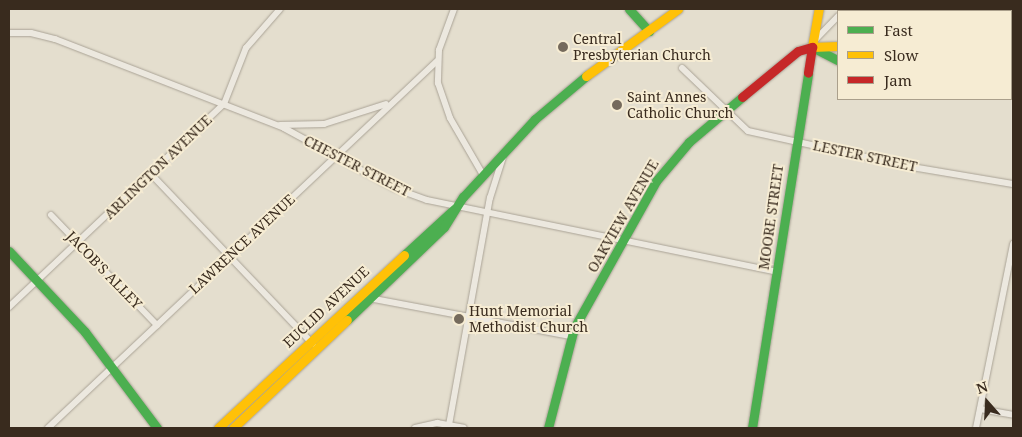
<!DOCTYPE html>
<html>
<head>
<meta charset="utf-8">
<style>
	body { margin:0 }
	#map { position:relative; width:1022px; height:437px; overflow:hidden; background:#e4dece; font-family:"Noto Serif",serif }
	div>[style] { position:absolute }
	.roads { filter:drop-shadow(0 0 1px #aaa396) drop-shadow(0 0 1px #aaa396) }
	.street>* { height:6px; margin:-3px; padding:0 3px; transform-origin:3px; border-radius:3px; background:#ece8df }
	.fast>* { height:9px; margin:-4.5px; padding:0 4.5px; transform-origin:4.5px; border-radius:4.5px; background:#4caf50 }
	.slow>* { height:9px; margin:-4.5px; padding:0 4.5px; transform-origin:4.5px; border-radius:4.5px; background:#ffc107 }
	.jam>* { height:9px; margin:-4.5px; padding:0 4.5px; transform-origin:4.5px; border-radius:4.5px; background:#c62828 }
	.dots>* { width:14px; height:14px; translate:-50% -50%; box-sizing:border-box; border:2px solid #f6ecd3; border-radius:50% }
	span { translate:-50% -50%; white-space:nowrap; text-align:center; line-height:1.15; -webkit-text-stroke:4px #f6ecd3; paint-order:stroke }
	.poi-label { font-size:14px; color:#392b1e }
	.left { translate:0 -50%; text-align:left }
	.street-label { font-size:14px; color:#392b1e }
	.frame { position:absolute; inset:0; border:10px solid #392b1e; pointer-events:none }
	.legend { position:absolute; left:837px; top:10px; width:175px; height:90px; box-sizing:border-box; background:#f6ecd3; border:1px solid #aa9f8b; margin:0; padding:6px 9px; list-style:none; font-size:15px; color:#392b1e }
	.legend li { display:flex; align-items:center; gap:10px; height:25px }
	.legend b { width:25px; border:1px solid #aa9f8b }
	.north { position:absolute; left:962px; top:377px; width:50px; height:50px; -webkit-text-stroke:4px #f6ecd3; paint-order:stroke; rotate:341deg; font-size:14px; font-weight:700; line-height:20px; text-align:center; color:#392b1e }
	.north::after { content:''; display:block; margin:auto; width:18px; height:22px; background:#392b1e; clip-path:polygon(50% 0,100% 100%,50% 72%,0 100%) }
</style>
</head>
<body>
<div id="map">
	<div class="roads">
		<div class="street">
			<i style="left:454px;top:9px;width:44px;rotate:110.1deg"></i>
			<i style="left:439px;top:50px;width:33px;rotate:92deg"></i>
			<i style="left:438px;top:83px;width:37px;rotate:71deg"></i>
			<i style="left:450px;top:118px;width:66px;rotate:59.9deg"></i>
			<i style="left:844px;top:11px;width:4px;rotate:-34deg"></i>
			<i style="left:9px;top:33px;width:22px"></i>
			<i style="left:31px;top:33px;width:25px;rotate:14deg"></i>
			<i style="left:55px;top:39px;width:246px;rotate:21.2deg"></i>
			<i style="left:284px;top:128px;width:125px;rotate:28.6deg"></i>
			<i style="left:394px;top:188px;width:35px;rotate:20deg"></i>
			<i style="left:427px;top:200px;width:357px;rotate:11.6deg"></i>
			<i style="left:816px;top:39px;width:32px;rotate:-46deg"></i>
			<i style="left:682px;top:68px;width:91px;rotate:43.7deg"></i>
			<i style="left:748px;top:131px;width:168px;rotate:12.4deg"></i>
			<i style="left:912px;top:167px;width:102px;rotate:9.6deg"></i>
			<i style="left:280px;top:125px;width:44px;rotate:-1.3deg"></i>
			<i style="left:324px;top:124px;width:65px;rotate:-17.9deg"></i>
			<i style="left:150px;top:173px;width:236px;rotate:46.4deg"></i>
			<i style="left:51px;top:215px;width:153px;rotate:46.1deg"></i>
			<i style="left:369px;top:298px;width:206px;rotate:10.7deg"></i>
			<i style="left:9px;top:307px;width:296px;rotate:-43.4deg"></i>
			<i style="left:224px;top:104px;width:60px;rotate:-68.6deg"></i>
			<i style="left:246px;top:48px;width:52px;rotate:-48.9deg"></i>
			<i style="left:980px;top:409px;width:34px;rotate:10deg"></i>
			<i style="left:449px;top:425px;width:231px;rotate:-79.8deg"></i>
			<i style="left:490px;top:198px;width:43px;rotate:-72.4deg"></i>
			<i style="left:48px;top:428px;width:535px;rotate:-43.33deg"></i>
			<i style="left:415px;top:428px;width:23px;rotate:-13deg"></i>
			<i style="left:437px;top:423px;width:27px;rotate:10deg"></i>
			<i style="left:976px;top:428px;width:188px;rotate:-78.6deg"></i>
		</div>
		<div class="fast">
			<i style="left:629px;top:9px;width:30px;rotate:48deg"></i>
			<i style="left:812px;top:47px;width:29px;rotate:27deg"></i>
			<i style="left:1011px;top:80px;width:2px;rotate:27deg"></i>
			<i style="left:9px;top:251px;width:111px;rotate:46.8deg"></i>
			<i style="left:85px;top:332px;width:120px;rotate:53.1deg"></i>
			<i style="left:404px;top:255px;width:68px;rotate:-42.6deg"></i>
			<i style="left:347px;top:320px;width:134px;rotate:-43.8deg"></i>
			<i style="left:444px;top:227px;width:36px;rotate:-58deg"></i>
			<i style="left:463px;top:197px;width:106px;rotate:-47.3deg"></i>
			<i style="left:535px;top:119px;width:67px;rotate:-40.1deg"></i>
			<i style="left:548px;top:428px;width:103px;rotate:-75.4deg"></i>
			<i style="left:574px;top:328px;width:168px;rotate:-60.8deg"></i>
			<i style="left:656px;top:181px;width:51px;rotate:-49.8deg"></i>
			<i style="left:689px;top:142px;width:70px;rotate:-40.3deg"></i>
			<i style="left:752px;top:428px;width:359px;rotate:-81deg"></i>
		</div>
		<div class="slow">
			<i style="left:812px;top:47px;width:39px;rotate:-80deg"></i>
			<i style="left:812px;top:47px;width:26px;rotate:-2deg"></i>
			<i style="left:1011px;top:67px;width:2px;rotate:27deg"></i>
			<i style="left:586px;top:76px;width:114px;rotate:-36.1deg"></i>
			<i style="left:218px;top:428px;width:254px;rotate:-42.9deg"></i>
			<i style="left:233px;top:428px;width:157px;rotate:-43.5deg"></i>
		</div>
		<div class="jam">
			<i style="left:742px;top:97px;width:72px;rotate:-39.4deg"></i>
			<i style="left:798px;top:51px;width:15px;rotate:-16deg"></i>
			<i style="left:812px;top:47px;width:26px;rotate:99deg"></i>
		</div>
	</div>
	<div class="dots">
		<i style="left:563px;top:47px;background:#756a5c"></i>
		<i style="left:617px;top:105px;background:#756a5c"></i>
		<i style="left:459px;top:319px;background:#756a5c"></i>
	</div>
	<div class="poi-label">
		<span class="left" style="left:573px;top:47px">Central<br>Presbyterian Church</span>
		<span class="left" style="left:627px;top:105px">Saint Annes<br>Catholic Church</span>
		<span class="left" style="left:469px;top:319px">Hunt Memorial<br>Methodist Church</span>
	</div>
	<div class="street-label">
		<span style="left:865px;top:156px;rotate:12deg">LESTER STREET</span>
		<span style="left:357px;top:166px;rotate:27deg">CHESTER STREET</span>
		<span style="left:158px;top:167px;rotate:-44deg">ARLINGTON AVENUE</span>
		<span style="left:623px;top:216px;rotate:-60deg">OAKVIEW AVENUE</span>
		<span style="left:771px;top:217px;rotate:-82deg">MOORE STREET</span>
		<span style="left:242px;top:244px;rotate:-43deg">LAWRENCE AVENUE</span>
		<span style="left:104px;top:270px;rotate:46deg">JACOB'S ALLEY</span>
		<span style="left:326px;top:307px;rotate:-43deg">EUCLID AVENUE</span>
	</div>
	<div class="frame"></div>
	<ul class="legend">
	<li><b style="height:6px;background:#4caf50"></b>Fast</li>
	<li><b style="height:6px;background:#ffc107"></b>Slow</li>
	<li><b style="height:6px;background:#c62828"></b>Jam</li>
	</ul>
	<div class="north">N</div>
</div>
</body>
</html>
